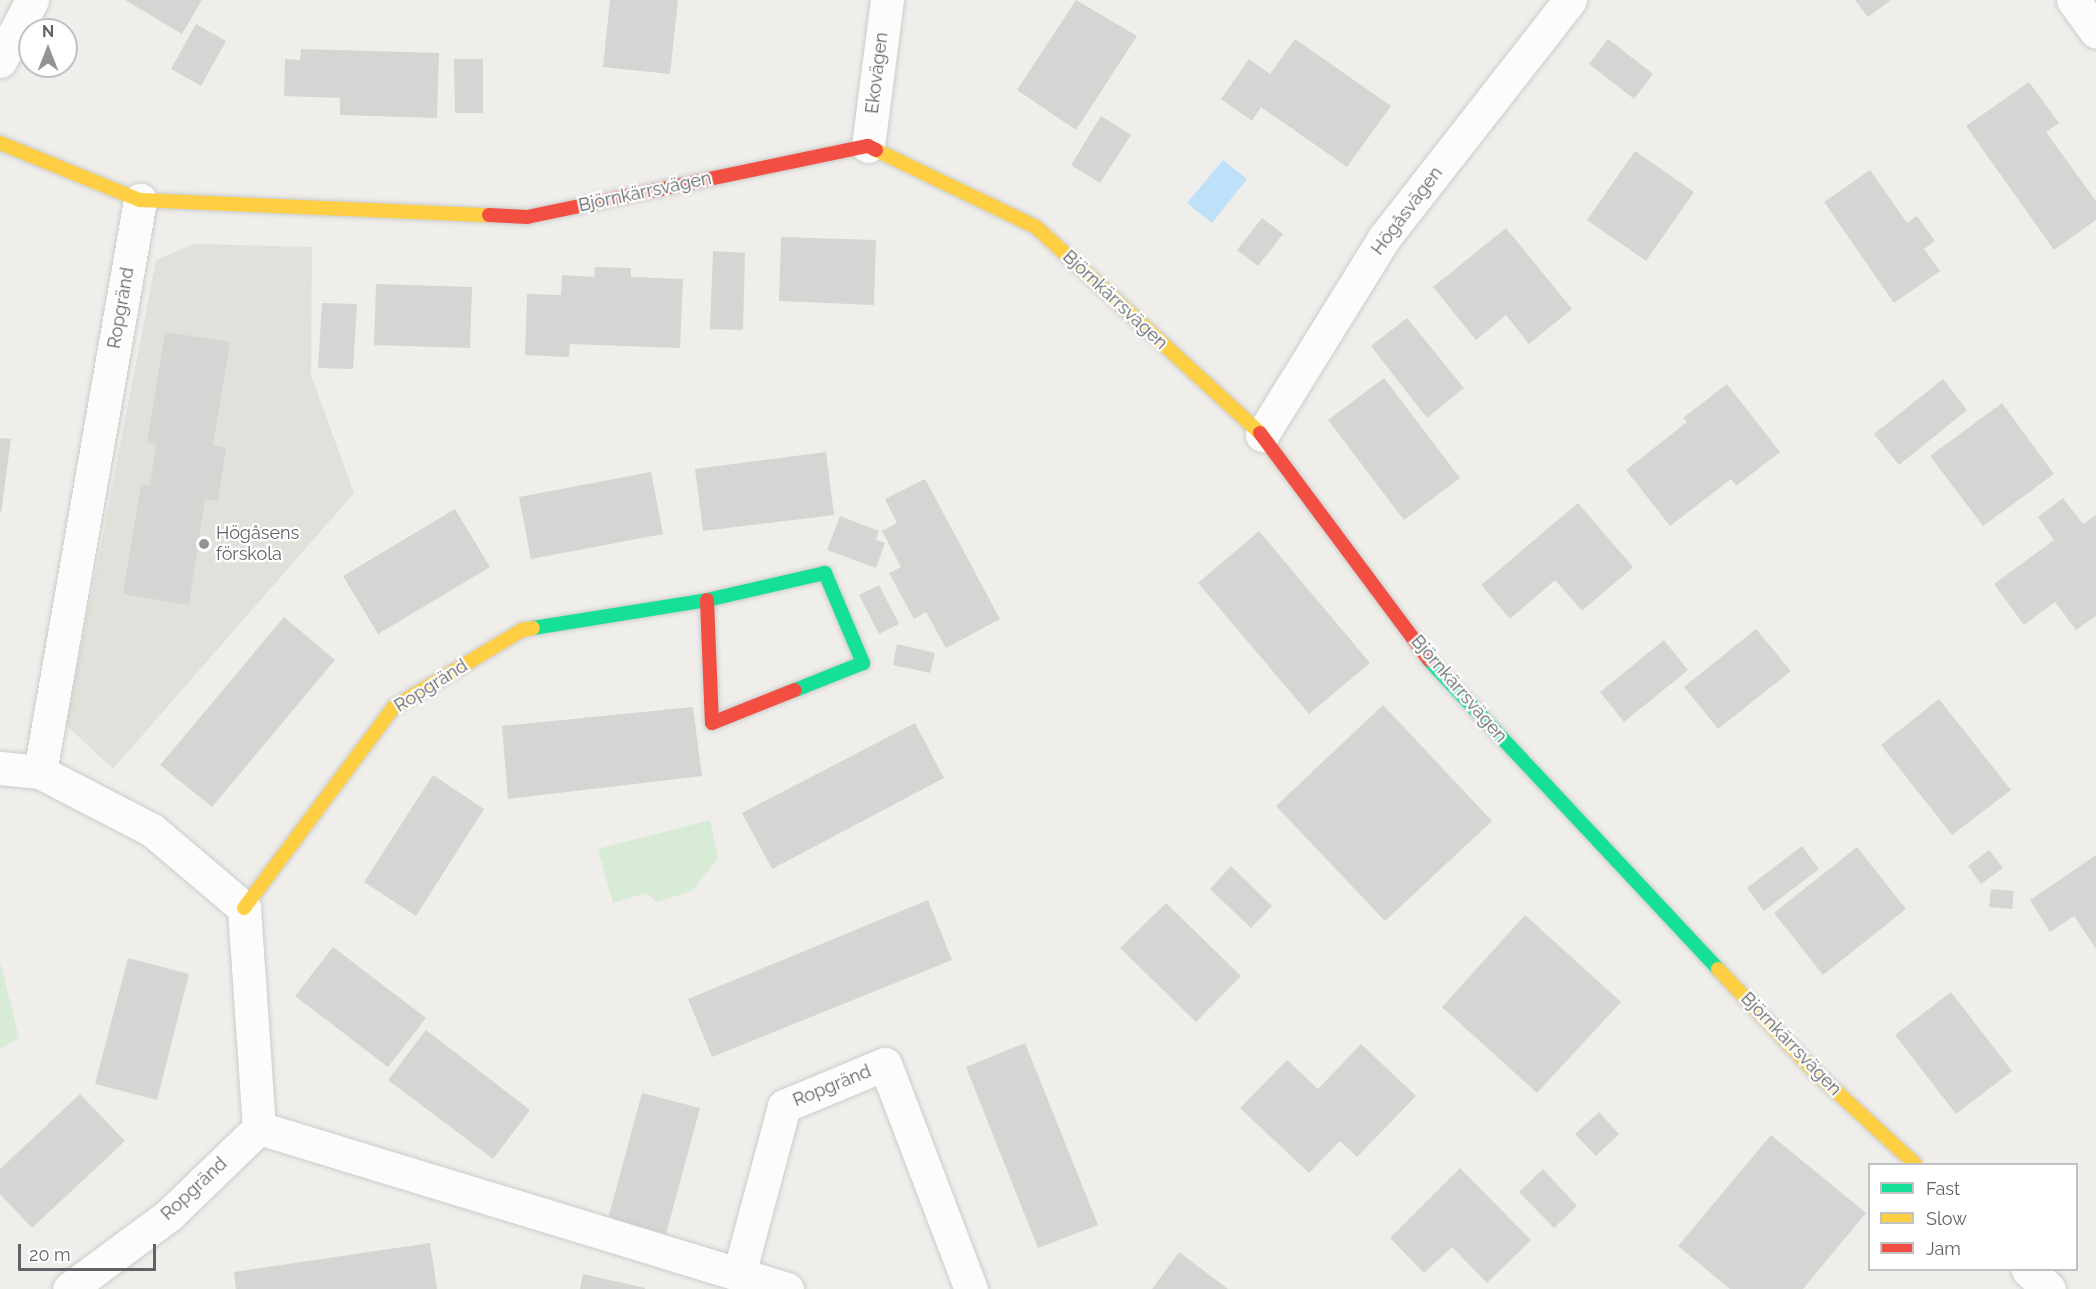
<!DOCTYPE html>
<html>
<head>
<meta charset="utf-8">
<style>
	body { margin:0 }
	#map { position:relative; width:2096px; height:1289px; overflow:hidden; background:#efeeea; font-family:Raleway,sans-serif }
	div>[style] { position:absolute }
	.education>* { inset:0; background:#e2e0da }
	.green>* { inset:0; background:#d8ebd6 }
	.water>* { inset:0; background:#bfe0f9 }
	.building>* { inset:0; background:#d6d5d3 }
	.roads { filter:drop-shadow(0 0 2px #cbcccc) drop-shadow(0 0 2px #cbcccc) }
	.street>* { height:33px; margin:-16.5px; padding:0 16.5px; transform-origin:16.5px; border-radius:16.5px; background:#fdfcfc }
	.fast>* { height:14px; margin:-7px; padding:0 7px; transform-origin:7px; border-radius:7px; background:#16e098 }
	.slow>* { height:14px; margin:-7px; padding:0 7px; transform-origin:7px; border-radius:7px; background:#ffcf43 }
	.jam>* { height:14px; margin:-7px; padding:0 7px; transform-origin:7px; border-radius:7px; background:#f24e42 }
	.dots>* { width:16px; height:16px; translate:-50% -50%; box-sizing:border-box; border:3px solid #fff; border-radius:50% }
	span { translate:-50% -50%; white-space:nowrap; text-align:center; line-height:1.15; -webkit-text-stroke:4.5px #fff; paint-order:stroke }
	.street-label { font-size:18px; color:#5f6368 }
	.poi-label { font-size:18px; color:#5f6368 }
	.left { translate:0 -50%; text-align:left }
	.legend { position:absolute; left:1868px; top:1163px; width:210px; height:108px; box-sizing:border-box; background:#fff; border:2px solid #bfc1c3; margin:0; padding:8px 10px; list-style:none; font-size:18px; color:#5f6368 }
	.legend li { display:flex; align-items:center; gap:12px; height:30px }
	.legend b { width:30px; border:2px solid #bfc1c3 }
	.north { position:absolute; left:18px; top:18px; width:60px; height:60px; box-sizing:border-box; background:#fff; border:2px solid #bfc1c3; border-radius:50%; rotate:0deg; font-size:16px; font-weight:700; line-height:24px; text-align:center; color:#5f6368 }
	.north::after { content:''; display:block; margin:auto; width:21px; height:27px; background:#919496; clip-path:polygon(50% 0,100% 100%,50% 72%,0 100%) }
	.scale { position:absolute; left:18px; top:1244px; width:138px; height:27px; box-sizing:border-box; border:3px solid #5f6368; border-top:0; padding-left:8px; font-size:18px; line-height:21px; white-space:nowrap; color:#5f6368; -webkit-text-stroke:4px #fff; paint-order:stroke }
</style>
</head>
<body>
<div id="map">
	<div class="education">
		<i style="clip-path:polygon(194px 244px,312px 247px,311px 375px,354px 493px,113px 769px,66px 725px,156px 260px)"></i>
	</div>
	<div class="green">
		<i style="clip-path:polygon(710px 820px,718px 858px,692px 891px,657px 902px,646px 893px,613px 903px,598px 849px)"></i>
		<i style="clip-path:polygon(0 962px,19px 1038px,0 1049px)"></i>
	</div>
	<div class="water">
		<i style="clip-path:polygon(1223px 160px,1247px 179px,1212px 223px,1187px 203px)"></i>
	</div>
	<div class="building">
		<i style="clip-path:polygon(125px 0,202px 0,182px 34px)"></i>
		<i style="clip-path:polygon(610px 0,678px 0,670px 74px,603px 67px)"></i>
		<i style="clip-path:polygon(1076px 0,1137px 36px,1076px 130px,1017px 90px)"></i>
		<i style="clip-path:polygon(1855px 0,1891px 0,1868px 17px)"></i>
		<i style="clip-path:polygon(196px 24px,226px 41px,201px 86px,171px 69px)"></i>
		<i style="clip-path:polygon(1295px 39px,1391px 106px,1347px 167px,1261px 107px,1252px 121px,1221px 99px,1249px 59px,1270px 74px)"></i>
		<i style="clip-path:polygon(1608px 39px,1653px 74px,1634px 99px,1589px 64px)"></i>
		<i style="clip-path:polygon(301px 49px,439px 53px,437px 118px,340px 115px,340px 98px,284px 96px,285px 59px,300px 60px)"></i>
		<i style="clip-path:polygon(454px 59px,483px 59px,483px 113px,455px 113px)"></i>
		<i style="clip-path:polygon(2029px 82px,2059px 123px,2046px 132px,2096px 201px,2096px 220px,2054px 250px,1966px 126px)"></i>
		<i style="clip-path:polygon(1101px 116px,1131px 135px,1100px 183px,1071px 165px)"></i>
		<i style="clip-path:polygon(1635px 151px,1694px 192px,1646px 261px,1587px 220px)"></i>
		<i style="clip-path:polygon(1870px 170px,1907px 223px,1917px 216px,1935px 241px,1924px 249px,1940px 271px,1894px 303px,1824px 202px)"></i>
		<i style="clip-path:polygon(1262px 218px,1283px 234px,1258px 266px,1237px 250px)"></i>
		<i style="clip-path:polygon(1506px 228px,1572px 309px,1529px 344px,1506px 315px,1476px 340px,1433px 287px)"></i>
		<i style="clip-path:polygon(781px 237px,876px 240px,874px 305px,779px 301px)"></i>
		<i style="clip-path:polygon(713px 251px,745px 253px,743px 330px,710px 329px)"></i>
		<i style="clip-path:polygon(595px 267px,631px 268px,631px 277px,683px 279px,680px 348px,570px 344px,569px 357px,525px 355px,527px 294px,561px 295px,562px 275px,594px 277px)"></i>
		<i style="clip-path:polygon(376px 284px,472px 287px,470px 348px,374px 345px)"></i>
		<i style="clip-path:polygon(322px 303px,357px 304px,353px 369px,318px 368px)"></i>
		<i style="clip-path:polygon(1407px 318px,1464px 388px,1427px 418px,1371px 346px)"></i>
		<i style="clip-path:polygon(165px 332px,230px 342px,213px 445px,226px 448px,218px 501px,205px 499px,189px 605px,123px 594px,141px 484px,150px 486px,156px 444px,147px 443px)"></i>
		<i style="clip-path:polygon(1384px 378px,1460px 478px,1404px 520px,1328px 420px)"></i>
		<i style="clip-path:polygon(1943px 379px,1967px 410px,1899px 465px,1874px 434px)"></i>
		<i style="clip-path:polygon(1727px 384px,1780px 452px,1736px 486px,1731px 479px,1670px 526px,1626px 470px,1687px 422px,1683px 418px)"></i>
		<i style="clip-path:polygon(2002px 403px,2054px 474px,1983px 526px,1930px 456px)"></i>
		<i style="clip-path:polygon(0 438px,11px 439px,1px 513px,0 513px)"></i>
		<i style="clip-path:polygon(826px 452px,834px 515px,703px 531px,695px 469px)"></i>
		<i style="clip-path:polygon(651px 472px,663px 534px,531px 559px,519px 497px)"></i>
		<i style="clip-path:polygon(925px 479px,1000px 619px,946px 648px,926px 612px,914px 619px,889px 573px,901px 567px,882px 531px,897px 523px,885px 499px)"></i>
		<i style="clip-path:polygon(2063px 498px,2083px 524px,2096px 515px,2096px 616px,2076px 630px,2055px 602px,2024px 625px,1994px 584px,2054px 540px,2038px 517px)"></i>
		<i style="clip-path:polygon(1578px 503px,1633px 567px,1582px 611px,1555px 580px,1510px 619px,1481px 585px)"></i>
		<i style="clip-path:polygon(455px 509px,490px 567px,378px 634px,343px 576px)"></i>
		<i style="clip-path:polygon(840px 516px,879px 531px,876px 540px,885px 543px,876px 568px,827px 550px)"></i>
		<i style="clip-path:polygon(1259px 531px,1370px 663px,1309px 714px,1198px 583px)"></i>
		<i style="clip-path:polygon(879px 585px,899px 624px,879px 634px,859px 595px)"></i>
		<i style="clip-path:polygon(284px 617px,335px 660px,212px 807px,160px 765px)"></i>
		<i style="clip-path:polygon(1756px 629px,1791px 671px,1718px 729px,1684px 687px)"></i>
		<i style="clip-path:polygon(1664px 640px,1688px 670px,1624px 722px,1600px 692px)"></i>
		<i style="clip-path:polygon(897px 644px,935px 653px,930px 673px,893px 665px)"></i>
		<i style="clip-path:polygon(1939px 699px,2011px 790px,1952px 835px,1881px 745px)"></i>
		<i style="clip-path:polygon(1383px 705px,1492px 821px,1385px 921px,1276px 806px)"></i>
		<i style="clip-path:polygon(693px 707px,702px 776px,508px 799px,502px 726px)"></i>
		<i style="clip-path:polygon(915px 723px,944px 778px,772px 869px,742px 813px)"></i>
		<i style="clip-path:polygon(433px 775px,484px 809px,416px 916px,364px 882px)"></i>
		<i style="clip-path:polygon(1802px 846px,1819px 869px,1764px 911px,1747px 888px)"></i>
		<i style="clip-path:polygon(1857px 847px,1906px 909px,1823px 975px,1774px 913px)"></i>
		<i style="clip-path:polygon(1989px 850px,2003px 868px,1981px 884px,1968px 866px)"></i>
		<i style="clip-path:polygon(2096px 855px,2096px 949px,2074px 916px,2050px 932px,2030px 900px)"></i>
		<i style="clip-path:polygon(1231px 866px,1272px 906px,1251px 928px,1210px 889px)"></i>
		<i style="clip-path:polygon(1991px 889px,2014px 891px,2012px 909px,1989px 907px)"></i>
		<i style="clip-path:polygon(928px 900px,952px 960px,712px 1057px,688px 999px)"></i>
		<i style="clip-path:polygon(1166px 903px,1241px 976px,1196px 1022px,1120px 948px)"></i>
		<i style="clip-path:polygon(1525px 915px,1621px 1002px,1537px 1093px,1442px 1007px)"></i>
		<i style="clip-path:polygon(333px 947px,426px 1018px,388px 1067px,295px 996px)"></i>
		<i style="clip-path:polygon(128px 958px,189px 974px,157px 1100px,95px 1084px)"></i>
		<i style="clip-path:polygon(1951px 992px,2012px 1071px,1956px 1114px,1895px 1035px)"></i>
		<i style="clip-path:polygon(426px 1030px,530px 1110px,493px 1159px,388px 1080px)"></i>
		<i style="clip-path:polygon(1025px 1043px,1098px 1225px,1038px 1248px,966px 1067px)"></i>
		<i style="clip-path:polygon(1361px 1044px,1416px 1096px,1357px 1157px,1340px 1141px,1309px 1173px,1240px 1108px,1287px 1060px,1318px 1089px)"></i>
		<i style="clip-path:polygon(642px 1093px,700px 1108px,666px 1234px,608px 1219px)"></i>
		<i style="clip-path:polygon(80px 1094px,125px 1141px,32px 1228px,0 1194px,0 1169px)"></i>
		<i style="clip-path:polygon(1599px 1112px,1619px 1134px,1596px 1156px,1575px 1134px)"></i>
		<i style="clip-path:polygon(1771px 1135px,1866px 1213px,1803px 1289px,1730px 1289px,1678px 1246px)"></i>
		<i style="clip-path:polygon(1460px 1168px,1531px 1240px,1487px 1283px,1452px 1247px,1424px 1273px,1390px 1238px)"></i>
		<i style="clip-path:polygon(1543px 1169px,1577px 1206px,1554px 1228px,1519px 1192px)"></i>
		<i style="clip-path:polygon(430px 1243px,437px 1289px,236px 1289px,234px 1272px)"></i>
		<i style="clip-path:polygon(1179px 1252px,1228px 1289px,1152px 1289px)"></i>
		<i style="clip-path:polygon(583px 1274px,645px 1288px,645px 1289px,580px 1289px)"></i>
	</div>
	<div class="roads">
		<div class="street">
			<i style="left:2073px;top:0;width:39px;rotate:54deg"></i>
			<i style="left:0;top:61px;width:69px;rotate:-62.3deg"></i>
			<i style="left:868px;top:146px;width:147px;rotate:-82.6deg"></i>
			<i style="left:1262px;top:435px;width:232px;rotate:-58.2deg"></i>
			<i style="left:1384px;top:238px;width:302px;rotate:-52deg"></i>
			<i style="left:0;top:768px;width:40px;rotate:5.7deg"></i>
			<i style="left:40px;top:772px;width:126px;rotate:27.4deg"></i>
			<i style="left:152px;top:830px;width:121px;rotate:40.3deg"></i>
			<i style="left:244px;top:908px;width:221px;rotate:86.1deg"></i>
			<i style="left:259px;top:1128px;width:125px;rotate:136deg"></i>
			<i style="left:169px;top:1215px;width:124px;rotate:143.5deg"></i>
			<i style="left:40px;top:772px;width:581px;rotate:-80.08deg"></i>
			<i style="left:259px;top:1128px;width:552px;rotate:16.96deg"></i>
			<i style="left:2028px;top:1270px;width:28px;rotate:42deg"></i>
			<i style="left:739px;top:1274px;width:174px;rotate:-75deg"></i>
			<i style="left:784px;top:1106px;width:109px;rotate:-22.6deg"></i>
			<i style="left:885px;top:1064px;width:241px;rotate:69.1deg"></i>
		</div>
		<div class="fast">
			<i style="left:533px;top:628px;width:176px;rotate:-9.1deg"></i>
			<i style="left:707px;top:600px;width:121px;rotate:-12.9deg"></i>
			<i style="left:825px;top:573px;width:98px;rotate:67.1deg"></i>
			<i style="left:863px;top:663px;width:73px;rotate:158.3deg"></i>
			<i style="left:1429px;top:660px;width:423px;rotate:46.9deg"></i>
		</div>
		<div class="slow">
			<i style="left:0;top:143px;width:151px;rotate:22.2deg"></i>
			<i style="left:140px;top:200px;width:349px;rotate:2.5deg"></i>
			<i style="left:876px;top:150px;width:178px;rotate:25.7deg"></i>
			<i style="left:1036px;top:227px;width:304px;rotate:42.6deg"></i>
			<i style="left:244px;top:908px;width:251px;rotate:-53.3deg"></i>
			<i style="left:394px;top:707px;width:149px;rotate:-31deg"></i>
			<i style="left:522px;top:630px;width:11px;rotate:-10deg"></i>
			<i style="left:1718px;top:969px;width:140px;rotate:46.7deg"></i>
			<i style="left:1814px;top:1071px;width:137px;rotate:42.6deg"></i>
		</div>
		<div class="jam">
			<i style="left:489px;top:215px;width:38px;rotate:3deg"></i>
			<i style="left:527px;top:217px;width:348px;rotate:-11.8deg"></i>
			<i style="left:868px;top:146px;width:9px;rotate:27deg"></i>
			<i style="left:1260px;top:433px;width:283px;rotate:53.3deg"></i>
			<i style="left:707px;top:600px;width:123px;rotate:87.7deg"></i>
			<i style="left:712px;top:723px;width:89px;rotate:-21.7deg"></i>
		</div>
	</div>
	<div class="dots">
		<i style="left:204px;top:544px;background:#919496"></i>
	</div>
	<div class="street-label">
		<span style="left:877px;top:73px;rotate:-83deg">Ekovägen</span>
		<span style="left:645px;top:192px;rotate:-12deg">Björnkärrsvägen</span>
		<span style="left:1407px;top:211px;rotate:-53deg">Högåsvägen</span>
		<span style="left:1115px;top:300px;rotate:43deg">Björnkärrsvägen</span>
		<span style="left:121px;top:308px;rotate:-80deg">Ropgränd</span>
		<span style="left:431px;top:686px;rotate:-32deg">Ropgränd</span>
		<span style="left:1459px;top:689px;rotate:49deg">Björnkärrsvägen</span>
		<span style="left:1791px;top:1044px;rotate:46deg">Björnkärrsvägen</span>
		<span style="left:832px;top:1086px;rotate:-22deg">Ropgränd</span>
		<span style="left:194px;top:1189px;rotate:-43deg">Ropgränd</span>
	</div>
	<div class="poi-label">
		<span class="left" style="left:216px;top:544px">Högåsens<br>förskola</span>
	</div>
	<ul class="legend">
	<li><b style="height:8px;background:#16e098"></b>Fast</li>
	<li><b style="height:8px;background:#ffcf43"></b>Slow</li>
	<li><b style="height:8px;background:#f24e42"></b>Jam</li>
	</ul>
	<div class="north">N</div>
	<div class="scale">20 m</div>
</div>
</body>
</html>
